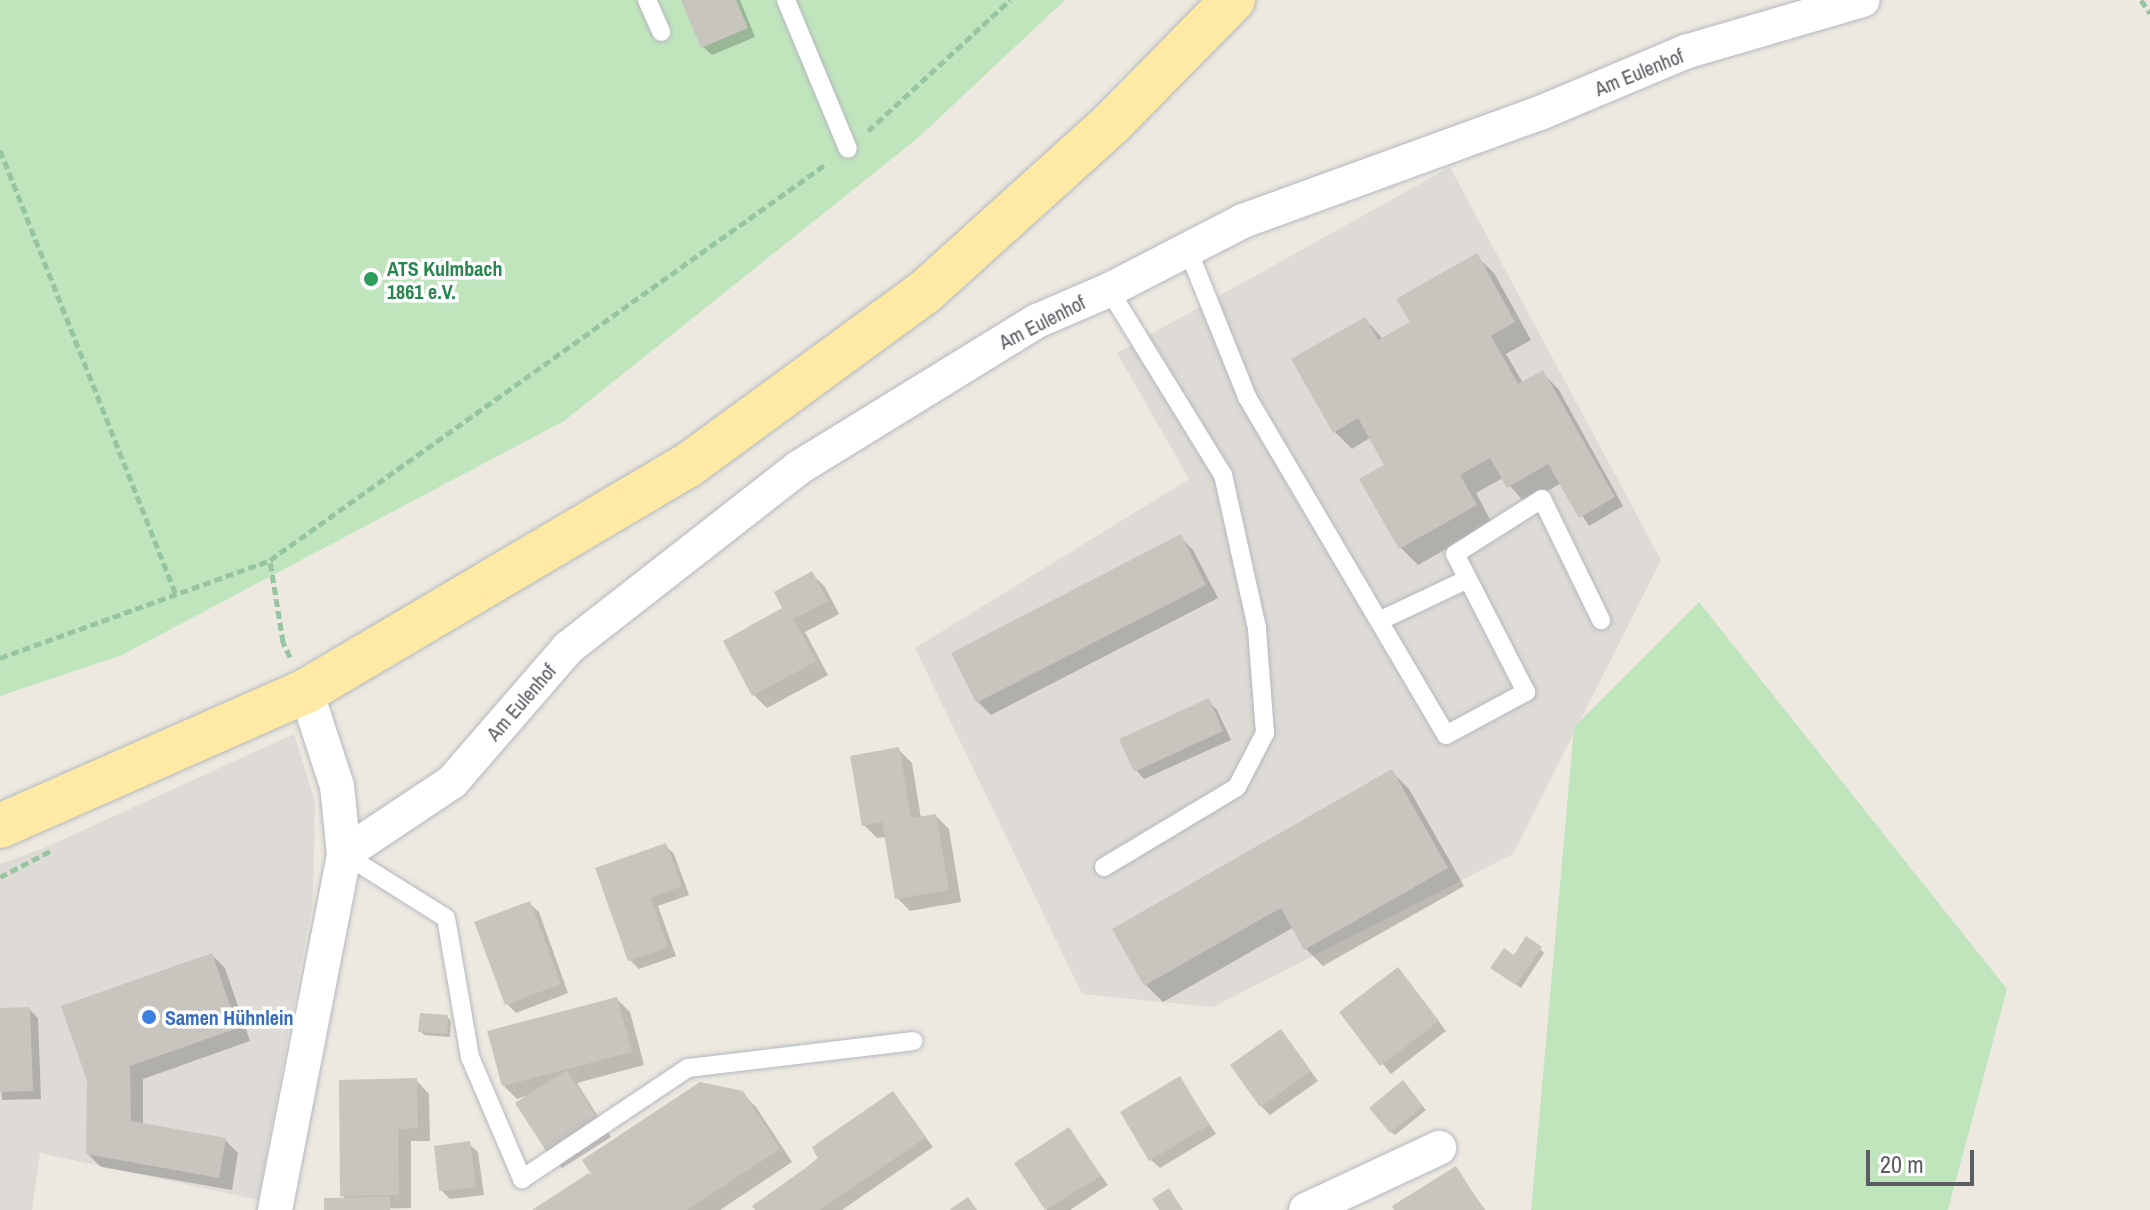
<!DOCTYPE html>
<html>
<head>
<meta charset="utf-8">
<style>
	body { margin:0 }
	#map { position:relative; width:2150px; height:1210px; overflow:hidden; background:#ede9e1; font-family:"Archivo Narrow",sans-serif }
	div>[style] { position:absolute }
	.industrial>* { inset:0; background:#dedbd6 }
	.green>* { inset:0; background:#c0e5bd }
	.shadow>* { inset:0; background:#0003 }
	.building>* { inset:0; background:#c8c4be }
	.path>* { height:5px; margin-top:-2.5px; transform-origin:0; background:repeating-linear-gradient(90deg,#97c5a1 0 8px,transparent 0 12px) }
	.roads { filter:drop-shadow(0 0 2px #b4b8bc) drop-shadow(0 0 2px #b4b8bc) }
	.service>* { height:18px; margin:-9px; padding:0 9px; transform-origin:9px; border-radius:9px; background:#fff }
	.minor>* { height:34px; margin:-17px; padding:0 17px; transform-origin:17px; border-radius:17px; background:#fff }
	.primary>* { height:44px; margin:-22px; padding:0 22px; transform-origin:22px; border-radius:22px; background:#feeaa4 }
	.dots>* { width:22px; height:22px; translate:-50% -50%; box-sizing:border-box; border:4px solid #fff; border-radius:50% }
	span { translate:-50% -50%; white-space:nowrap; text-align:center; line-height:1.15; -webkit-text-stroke:7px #fff; paint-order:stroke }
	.street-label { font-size:20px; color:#5a5e62 }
	.leisure-label { font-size:20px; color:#27864d; font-weight:700 }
	.left { translate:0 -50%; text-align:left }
	.shop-label { font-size:20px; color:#366cbe; font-weight:700 }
	.scale { position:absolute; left:1866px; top:1150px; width:108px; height:36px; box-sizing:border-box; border:4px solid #5a5e62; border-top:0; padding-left:10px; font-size:24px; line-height:28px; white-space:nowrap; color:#5a5e62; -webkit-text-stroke:6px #fff; paint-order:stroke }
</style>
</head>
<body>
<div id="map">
	<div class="industrial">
		<i style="clip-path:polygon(1450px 167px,1661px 560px,1513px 854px,1213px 1007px,1082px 994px,915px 648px,1189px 479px,1117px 353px)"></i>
		<i style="clip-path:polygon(294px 734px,315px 801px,313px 900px,258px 1200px,40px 1153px,32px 1210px,0 1210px,0 864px,44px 848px)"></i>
	</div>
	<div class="green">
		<i style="clip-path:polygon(0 0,1065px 0,919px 137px,564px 421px,122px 655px,0 696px)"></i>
		<i style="clip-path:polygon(1699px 602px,2007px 989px,1948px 1210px,1531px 1210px,1574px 727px)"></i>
	</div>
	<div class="shadow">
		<i style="clip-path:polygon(683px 0,740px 0,755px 37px,712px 55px,703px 47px)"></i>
		<i style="clip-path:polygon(1476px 256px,1494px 273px,1531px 340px,1506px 354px,1523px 383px,1542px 372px,1559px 390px,1623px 506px,1589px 526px,1561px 483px,1526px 504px,1503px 478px,1476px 493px,1492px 523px,1418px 565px,1401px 548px,1386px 466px,1371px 437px,1352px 449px,1334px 431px,1365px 319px,1383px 339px,1413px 323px)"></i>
		<i style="clip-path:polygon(1180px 537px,1193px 550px,1218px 598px,991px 715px,978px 702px)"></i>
		<i style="clip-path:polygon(812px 574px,825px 587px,839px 614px,805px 632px,828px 675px,767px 708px,754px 695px,785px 609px)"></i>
		<i style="clip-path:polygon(1208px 701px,1217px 710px,1231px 740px,1144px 779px,1136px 770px)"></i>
		<i style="clip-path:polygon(899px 750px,912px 763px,921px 818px,936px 816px,949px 829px,961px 902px,910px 911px,897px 898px,886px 837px,877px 838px,864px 825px)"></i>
		<i style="clip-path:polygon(1392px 772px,1409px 789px,1464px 886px,1323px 966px,1306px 949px,1294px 927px,1163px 1002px,1146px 985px)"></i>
		<i style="clip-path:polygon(665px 845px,674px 854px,689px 895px,658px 906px,676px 956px,639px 969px,630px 960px)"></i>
		<i style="clip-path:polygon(530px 904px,539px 912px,568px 993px,516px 1013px,507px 1004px,477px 924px)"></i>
		<i style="clip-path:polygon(1540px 949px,1544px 953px,1521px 988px,1497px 971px,1514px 957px)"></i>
		<i style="clip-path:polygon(212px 955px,225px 968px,250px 1041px,143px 1079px,143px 1125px,225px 1140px,238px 1153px,232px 1190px,101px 1167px,88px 1154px,89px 1081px)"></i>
		<i style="clip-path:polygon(1406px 979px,1446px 1031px,1391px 1074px,1342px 1013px)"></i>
		<i style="clip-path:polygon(617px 999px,630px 1012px,644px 1065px,577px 1083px,611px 1137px,562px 1168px,553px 1159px,529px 1095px,517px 1099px,503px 1085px)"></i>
		<i style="clip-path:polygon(29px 1009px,38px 1018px,41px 1099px,2px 1100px,0 1010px)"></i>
		<i style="clip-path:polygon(447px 1017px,451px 1021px,450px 1037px,424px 1035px,420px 1031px)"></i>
		<i style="clip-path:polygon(1281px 1031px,1318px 1081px,1270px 1115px,1261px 1106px)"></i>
		<i style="clip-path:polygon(1180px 1079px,1216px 1134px,1160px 1168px,1151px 1160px)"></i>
		<i style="clip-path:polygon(416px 1080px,429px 1094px,430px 1141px,411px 1141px,411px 1208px,326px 1210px,347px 1200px,342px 1195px)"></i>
		<i style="clip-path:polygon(1406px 1087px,1426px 1110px,1395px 1135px,1391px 1132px)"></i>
		<i style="clip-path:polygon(742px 1093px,756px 1107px,792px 1162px,720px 1210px,535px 1210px,598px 1185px)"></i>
		<i style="clip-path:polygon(893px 1093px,933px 1147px,842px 1210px,758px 1210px)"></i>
		<i style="clip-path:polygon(1068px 1129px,1108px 1185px,1070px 1210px,1047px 1210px,1016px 1164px)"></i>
		<i style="clip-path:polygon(469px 1144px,478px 1152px,484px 1195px,450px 1199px,441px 1190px)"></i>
		<i style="clip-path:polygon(1456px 1168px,1485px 1210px,1397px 1210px)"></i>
	</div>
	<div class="building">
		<i style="clip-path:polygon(681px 0,736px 0,748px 28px,701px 48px)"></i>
		<i style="clip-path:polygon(1477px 253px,1515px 322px,1491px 336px,1518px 384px,1543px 370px,1615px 497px,1579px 518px,1548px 464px,1507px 488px,1490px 458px,1460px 475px,1477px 505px,1399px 549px,1359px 479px,1384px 465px,1358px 418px,1333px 433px,1291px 359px,1365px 317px,1378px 340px,1410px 322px,1396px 299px)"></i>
		<i style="clip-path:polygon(1181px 534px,1206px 585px,976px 703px,951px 653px)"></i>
		<i style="clip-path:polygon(812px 571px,828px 601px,793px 619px,817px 661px,752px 696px,723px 641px,782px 608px,774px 592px)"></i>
		<i style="clip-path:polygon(1209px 698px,1223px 731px,1134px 772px,1119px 739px)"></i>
		<i style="clip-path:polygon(899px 747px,911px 818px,936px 814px,949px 890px,895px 899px,882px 822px,862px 826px,850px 756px)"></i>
		<i style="clip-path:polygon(1392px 769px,1448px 868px,1304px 950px,1281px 908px,1144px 986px,1112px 929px)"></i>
		<i style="clip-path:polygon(666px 843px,682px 886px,651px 898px,668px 947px,628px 961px,595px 868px)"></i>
		<i style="clip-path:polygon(530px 901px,561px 984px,505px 1005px,474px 922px)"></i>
		<i style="clip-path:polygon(1526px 936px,1542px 947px,1516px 985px,1490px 968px,1504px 948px,1514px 955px)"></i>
		<i style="clip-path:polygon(212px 953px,238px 1028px,130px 1066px,131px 1121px,226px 1138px,219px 1178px,86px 1154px,87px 1081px,61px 1006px)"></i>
		<i style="clip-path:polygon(1398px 967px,1439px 1021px,1380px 1066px,1339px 1012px)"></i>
		<i style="clip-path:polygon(617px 997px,632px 1052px,502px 1086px,487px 1031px)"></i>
		<i style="clip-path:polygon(30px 1007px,33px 1091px,0 1092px,0 1008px)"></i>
		<i style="clip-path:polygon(420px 1013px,448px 1015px,447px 1034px,418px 1032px)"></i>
		<i style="clip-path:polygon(1281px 1029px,1311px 1071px,1260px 1107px,1230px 1065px)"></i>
		<i style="clip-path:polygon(567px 1070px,604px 1128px,552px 1160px,515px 1103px)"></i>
		<i style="clip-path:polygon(1180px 1076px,1209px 1125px,1149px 1161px,1120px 1112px)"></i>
		<i style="clip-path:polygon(417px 1078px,418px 1128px,398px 1129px,399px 1195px,340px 1196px,339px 1080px)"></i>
		<i style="clip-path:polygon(1403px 1080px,1423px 1106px,1390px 1133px,1369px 1108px)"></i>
		<i style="clip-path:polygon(700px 1082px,743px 1091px,780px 1149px,687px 1210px,532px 1210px,589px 1173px,593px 1177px,582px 1160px)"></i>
		<i style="clip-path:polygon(893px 1091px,926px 1137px,820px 1210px,755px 1210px,752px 1206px,818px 1159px,812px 1147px)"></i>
		<i style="clip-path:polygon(1069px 1127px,1101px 1176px,1045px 1210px,1014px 1163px)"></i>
		<i style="clip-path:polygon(470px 1141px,476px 1187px,439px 1191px,434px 1146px)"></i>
		<i style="clip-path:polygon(1456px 1166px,1484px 1210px,1394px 1210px,1392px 1206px)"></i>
		<i style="clip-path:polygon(1169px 1188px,1183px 1210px,1159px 1210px,1152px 1199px)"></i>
		<i style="clip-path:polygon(390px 1197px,390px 1210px,324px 1210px,324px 1198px)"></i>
		<i style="clip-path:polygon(968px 1197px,977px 1210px,949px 1210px)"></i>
	</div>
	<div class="path">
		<i style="left:2141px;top:0;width:16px;rotate:55deg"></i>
		<i style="left:868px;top:131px;width:193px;rotate:-42.7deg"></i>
		<i style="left:0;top:150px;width:479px;rotate:68.4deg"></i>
		<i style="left:290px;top:657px;width:17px;rotate:-115deg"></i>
		<i style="left:283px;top:642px;width:83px;rotate:-99deg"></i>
		<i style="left:270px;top:560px;width:683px;rotate:-35.46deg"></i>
		<i style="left:0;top:658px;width:287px;rotate:-19.9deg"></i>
		<i style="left:0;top:877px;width:59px;rotate:-27.4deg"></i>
	</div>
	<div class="roads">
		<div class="service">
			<i style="left:647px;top:0;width:35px;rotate:66deg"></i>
			<i style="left:786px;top:0;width:161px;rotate:67.4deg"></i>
			<i style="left:1188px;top:250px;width:158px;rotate:68.1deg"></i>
			<i style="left:1247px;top:397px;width:392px;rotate:59.5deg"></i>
			<i style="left:1446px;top:735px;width:91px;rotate:-28.3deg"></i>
			<i style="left:1526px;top:692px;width:155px;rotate:-117.2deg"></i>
			<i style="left:1455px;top:554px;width:103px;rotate:-32.3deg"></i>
			<i style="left:1542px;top:499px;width:135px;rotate:64deg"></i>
			<i style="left:1379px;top:621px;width:98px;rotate:-25.3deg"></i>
			<i style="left:344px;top:854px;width:120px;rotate:32.1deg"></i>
			<i style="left:446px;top:918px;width:141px;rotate:80.2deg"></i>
			<i style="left:470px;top:1057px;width:133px;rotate:66.9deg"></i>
			<i style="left:522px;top:1179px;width:200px;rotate:-33.8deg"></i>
			<i style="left:688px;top:1068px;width:227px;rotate:-6.8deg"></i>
			<i style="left:1104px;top:867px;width:155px;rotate:-31deg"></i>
			<i style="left:1237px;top:787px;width:61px;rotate:-62.6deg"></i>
			<i style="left:1265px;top:733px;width:105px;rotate:-94.4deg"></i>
			<i style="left:1257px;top:628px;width:157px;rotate:-102.5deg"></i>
			<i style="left:1223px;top:475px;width:217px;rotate:-121.6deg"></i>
		</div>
		<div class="minor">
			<i style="left:344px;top:854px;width:130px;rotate:-33.7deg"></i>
			<i style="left:452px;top:782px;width:177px;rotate:-49.1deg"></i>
			<i style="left:568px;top:648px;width:292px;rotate:-38deg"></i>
			<i style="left:798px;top:468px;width:281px;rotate:-31.6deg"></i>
			<i style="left:1037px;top:321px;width:78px;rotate:-23.3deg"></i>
			<i style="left:1109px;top:290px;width:151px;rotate:-27.2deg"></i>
			<i style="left:1243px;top:221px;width:316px;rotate:-20deg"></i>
			<i style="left:1540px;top:113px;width:157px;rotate:-22.8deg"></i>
			<i style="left:1685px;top:52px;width:185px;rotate:-16.3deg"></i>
			<i style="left:275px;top:1210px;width:363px;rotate:-79deg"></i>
			<i style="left:344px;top:854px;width:68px;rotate:-95.9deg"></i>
			<i style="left:337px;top:786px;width:100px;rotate:-108.1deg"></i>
			<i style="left:1306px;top:1210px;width:147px;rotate:-25deg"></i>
		</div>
		<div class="primary">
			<i style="left:0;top:826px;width:334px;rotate:-23.8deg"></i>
			<i style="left:306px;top:691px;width:442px;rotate:-30.6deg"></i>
			<i style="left:687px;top:466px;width:296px;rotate:-36.2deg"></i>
			<i style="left:926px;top:291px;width:251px;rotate:-42.1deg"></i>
			<i style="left:1112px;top:123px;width:173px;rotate:-45.5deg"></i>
		</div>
	</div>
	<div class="dots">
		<i style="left:371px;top:279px;background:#2e9e5b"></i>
		<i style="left:149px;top:1017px;background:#3f7fe0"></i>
	</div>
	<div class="street-label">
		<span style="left:1639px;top:72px;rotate:-22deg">Am Eulenhof</span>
		<span style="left:1042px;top:322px;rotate:-27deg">Am Eulenhof</span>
		<span style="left:521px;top:702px;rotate:-49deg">Am Eulenhof</span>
	</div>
	<div class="leisure-label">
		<span class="left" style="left:387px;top:280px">ATS Kulmbach<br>1861 e.V.</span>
	</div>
	<div class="shop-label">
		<span class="left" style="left:165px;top:1017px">Samen Hühnlein</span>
	</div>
	<div class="scale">20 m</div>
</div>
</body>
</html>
